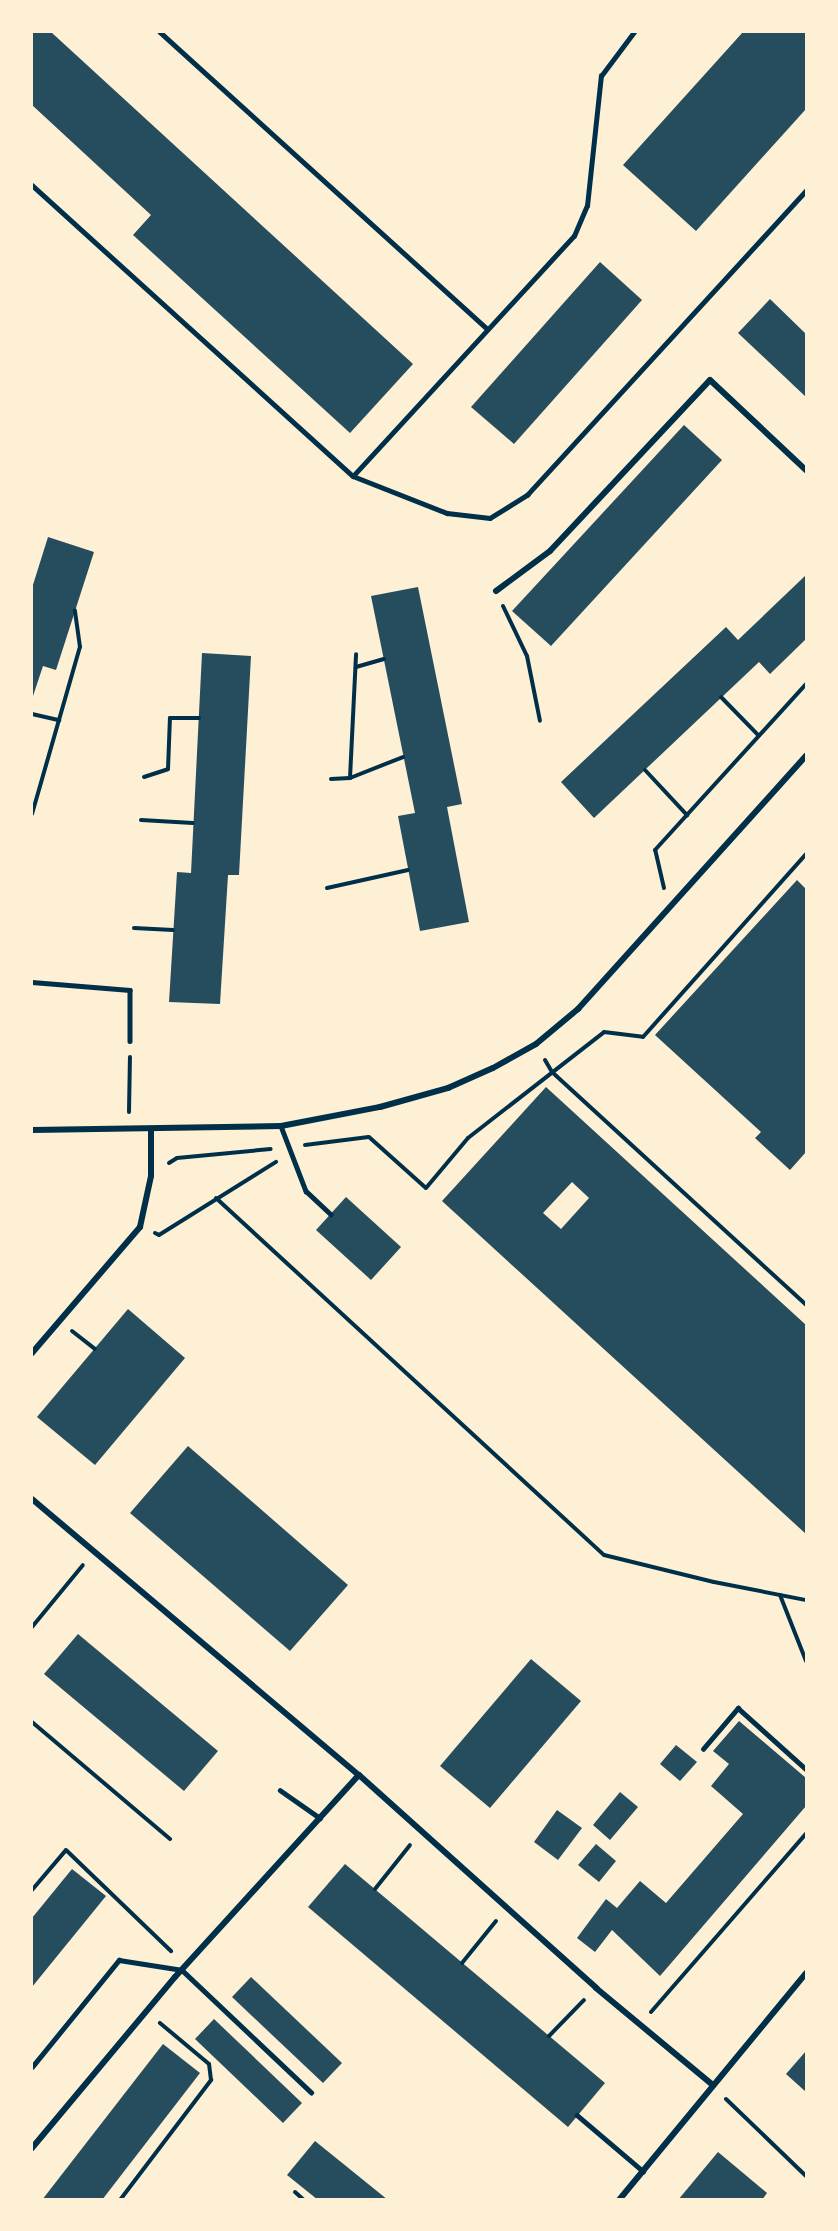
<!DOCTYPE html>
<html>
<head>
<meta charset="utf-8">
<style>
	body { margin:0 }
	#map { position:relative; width:838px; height:2231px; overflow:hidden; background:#fdf0d5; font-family:"Asap Condensed",sans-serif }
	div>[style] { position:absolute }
	.building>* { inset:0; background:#264d5e }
	.path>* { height:4px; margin:-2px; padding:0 2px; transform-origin:2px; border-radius:2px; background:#003049 }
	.service>* { height:4.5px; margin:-2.25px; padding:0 2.25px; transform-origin:2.25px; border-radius:2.25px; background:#003049 }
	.minor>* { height:6px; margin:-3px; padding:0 3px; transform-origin:3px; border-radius:3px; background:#003049 }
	span { translate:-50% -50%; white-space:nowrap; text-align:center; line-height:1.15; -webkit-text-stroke:6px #fdf0d5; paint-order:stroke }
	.frame { position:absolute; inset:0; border:33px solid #fdf0d5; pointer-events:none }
</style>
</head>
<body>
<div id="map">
	<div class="building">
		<i style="clip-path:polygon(32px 32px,51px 32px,413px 364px,350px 433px,133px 235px,151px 215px,32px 105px)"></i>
		<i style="clip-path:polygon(743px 32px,806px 32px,806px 109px,696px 231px,623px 165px)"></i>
		<i style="clip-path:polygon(600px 262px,642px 300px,514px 444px,471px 407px)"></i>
		<i style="clip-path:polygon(770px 299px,806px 334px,806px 397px,738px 333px)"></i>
		<i style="clip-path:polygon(684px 425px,722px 460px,551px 646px,512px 611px)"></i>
		<i style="clip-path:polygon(48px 537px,94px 552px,56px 670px,43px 666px,32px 699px,32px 588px)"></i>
		<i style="clip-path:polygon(806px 575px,806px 639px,770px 674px,759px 662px,594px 818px,561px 782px,726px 627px,738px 640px)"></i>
		<i style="clip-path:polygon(418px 587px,462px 804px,447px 807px,469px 922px,420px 931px,398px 816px,415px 813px,371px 596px)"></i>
		<i style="clip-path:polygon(202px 653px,251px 656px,239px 875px,228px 875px,220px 1004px,169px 1002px,177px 872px,191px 873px)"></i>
		<i style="clip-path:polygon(797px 880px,806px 889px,806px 1152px,790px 1170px,755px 1138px,761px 1132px,655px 1035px)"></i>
		<i style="clip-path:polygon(evenodd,546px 1087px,806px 1325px,806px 1534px,442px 1201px,546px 1087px,572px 1182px,589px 1198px,561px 1229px,543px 1213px,572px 1182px)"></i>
		<i style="clip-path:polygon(346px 1197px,401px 1247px,371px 1280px,316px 1230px)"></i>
		<i style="clip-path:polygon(128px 1309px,185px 1358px,95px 1465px,37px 1417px)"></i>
		<i style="clip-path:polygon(188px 1446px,348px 1585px,290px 1651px,130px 1513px)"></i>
		<i style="clip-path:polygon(78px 1634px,218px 1751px,184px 1791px,44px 1674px)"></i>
		<i style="clip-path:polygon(531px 1659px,581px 1701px,490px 1808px,440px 1766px)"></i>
		<i style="clip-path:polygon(739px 1721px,806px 1778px,806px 1806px,660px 1976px,612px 1930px,595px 1952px,577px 1938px,606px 1899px,617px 1908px,640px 1881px,666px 1903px,743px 1814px,711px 1786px,729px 1764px,713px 1751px)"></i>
		<i style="clip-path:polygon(676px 1745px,697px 1762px,680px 1781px,660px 1764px)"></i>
		<i style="clip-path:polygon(620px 1792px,638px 1807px,610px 1840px,593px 1825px)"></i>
		<i style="clip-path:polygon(557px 1810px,582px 1828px,558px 1860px,534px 1842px)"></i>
		<i style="clip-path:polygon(596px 1844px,616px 1861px,599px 1882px,578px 1865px)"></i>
		<i style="clip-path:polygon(345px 1864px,605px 2083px,568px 2127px,308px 1907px)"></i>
		<i style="clip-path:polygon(72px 1869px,106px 1896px,32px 1987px,32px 1918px)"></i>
		<i style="clip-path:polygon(251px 1977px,342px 2063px,323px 2083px,232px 1997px)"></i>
		<i style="clip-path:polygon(214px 2019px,302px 2103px,283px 2123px,195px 2039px)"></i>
		<i style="clip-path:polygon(163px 2044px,200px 2073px,102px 2200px,42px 2200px)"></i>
		<i style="clip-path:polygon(806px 2051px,806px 2092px,786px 2074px)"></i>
		<i style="clip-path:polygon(315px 2141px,388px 2200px,318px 2200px,287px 2175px)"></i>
		<i style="clip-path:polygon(718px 2152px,767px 2193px,762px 2200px,678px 2200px)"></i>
	</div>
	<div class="path">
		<i style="left:503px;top:606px;width:55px;rotate:64.4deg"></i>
		<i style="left:527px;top:656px;width:66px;rotate:78.7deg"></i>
		<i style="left:356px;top:667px;width:29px;rotate:-16deg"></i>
		<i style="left:721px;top:697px;width:54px;rotate:45.7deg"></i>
		<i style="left:32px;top:714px;width:28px;rotate:13deg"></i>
		<i style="left:645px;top:770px;width:62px;rotate:47deg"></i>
		<i style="left:144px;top:777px;width:25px;rotate:-18deg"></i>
		<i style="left:168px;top:769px;width:51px;rotate:-87.8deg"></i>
		<i style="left:170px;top:718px;width:29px"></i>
		<i style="left:350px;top:778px;width:57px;rotate:-21.6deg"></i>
		<i style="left:331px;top:779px;width:19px;rotate:-3deg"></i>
		<i style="left:350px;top:778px;width:124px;rotate:-87.2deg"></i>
		<i style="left:32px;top:814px;width:174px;rotate:-74deg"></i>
		<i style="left:80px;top:647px;width:37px;rotate:-98deg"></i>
		<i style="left:141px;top:820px;width:52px;rotate:3.3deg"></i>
		<i style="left:327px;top:888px;width:83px;rotate:-12.5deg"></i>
		<i style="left:664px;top:888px;width:39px;rotate:-103deg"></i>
		<i style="left:655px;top:850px;width:224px;rotate:-47.7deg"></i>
		<i style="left:134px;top:928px;width:39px;rotate:3deg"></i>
		<i style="left:545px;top:1060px;width:14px;rotate:60deg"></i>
		<i style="left:552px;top:1072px;width:345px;rotate:42.5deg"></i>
		<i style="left:129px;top:1112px;width:55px;rotate:-89deg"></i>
		<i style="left:305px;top:1145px;width:64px;rotate:-7.1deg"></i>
		<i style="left:369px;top:1137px;width:76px;rotate:41.8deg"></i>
		<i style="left:426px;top:1188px;width:65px;rotate:-50deg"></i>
		<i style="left:468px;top:1138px;width:172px;rotate:-37.9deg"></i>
		<i style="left:604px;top:1032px;width:39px;rotate:7deg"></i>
		<i style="left:643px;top:1037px;width:245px;rotate:-48.3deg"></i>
		<i style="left:169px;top:1163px;width:9px;rotate:-32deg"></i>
		<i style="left:177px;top:1158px;width:94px;rotate:-5.5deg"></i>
		<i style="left:216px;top:1198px;width:527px;rotate:42.62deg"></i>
		<i style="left:604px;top:1555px;width:113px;rotate:13.8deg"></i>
		<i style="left:714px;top:1582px;width:94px;rotate:11.1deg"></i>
		<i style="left:155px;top:1233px;width:4px;rotate:27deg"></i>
		<i style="left:159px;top:1235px;width:138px;rotate:-32deg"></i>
		<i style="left:72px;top:1331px;width:29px;rotate:38deg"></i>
		<i style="left:780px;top:1595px;width:71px;rotate:68.5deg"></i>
		<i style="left:32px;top:1627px;width:80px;rotate:-50.6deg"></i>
		<i style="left:32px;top:1722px;width:181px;rotate:40.3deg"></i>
		<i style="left:375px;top:1889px;width:56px;rotate:-51.5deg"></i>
		<i style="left:32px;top:1890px;width:52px;rotate:-49.6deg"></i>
		<i style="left:66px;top:1850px;width:146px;rotate:43.9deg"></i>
		<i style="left:462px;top:1963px;width:54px;rotate:-51deg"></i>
		<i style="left:651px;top:2012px;width:236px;rotate:-49deg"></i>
		<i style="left:549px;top:2036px;width:50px;rotate:-45.8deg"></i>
		<i style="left:726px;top:2099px;width:111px;rotate:43.9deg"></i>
		<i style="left:295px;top:2192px;width:12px;rotate:42deg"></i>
		<i style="left:120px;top:2200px;width:151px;rotate:-52.8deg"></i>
		<i style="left:211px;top:2080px;width:16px;rotate:-97deg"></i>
		<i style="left:209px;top:2064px;width:64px;rotate:-140.1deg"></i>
	</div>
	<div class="service">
		<i style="left:160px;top:32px;width:440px;rotate:42.2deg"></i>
		<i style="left:32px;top:185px;width:433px;rotate:42.2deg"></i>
		<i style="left:353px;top:476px;width:326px;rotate:-47.4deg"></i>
		<i style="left:574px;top:236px;width:33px;rotate:-67deg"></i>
		<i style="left:587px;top:206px;width:131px;rotate:-83.9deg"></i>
		<i style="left:601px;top:76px;width:55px;rotate:-53.1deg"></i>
		<i style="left:353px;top:476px;width:101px;rotate:21.5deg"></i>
		<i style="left:447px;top:513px;width:43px;rotate:6.6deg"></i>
		<i style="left:490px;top:518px;width:44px;rotate:-31.9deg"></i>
		<i style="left:527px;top:495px;width:413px;rotate:-47.5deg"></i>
		<i style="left:32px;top:982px;width:98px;rotate:4.7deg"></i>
		<i style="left:130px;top:990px;width:51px;rotate:90deg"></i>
		<i style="left:281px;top:1126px;width:70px;rotate:69deg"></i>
		<i style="left:306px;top:1191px;width:34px;rotate:43deg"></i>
		<i style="left:703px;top:1749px;width:54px;rotate:-49.5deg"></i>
		<i style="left:738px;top:1708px;width:91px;rotate:41.9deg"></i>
		<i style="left:280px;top:1790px;width:49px;rotate:35deg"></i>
		<i style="left:32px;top:2067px;width:138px;rotate:-50.9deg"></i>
		<i style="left:119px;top:1960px;width:64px;rotate:9deg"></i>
		<i style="left:182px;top:1970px;width:178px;rotate:43.4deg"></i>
		<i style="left:577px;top:2115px;width:87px;rotate:40.3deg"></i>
	</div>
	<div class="minor">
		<i style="left:496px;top:591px;width:67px;rotate:-36.5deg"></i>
		<i style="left:550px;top:551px;width:234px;rotate:-46.9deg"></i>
		<i style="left:710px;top:380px;width:132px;rotate:43.2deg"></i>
		<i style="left:32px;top:1130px;width:249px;rotate:-0.9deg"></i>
		<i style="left:281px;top:1126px;width:101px;rotate:-10.9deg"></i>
		<i style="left:380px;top:1107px;width:71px;rotate:-15.6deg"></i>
		<i style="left:448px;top:1088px;width:49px;rotate:-24deg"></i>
		<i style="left:493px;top:1068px;width:49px;rotate:-29.2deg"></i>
		<i style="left:536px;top:1044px;width:55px;rotate:-39.8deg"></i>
		<i style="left:578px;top:1009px;width:341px;rotate:-48deg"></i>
		<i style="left:32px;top:1353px;width:166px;rotate:-49.4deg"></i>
		<i style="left:140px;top:1227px;width:52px;rotate:-77.8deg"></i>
		<i style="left:151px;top:1176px;width:45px;rotate:-90deg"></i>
		<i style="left:32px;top:1499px;width:428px;rotate:40.2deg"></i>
		<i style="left:359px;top:1775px;width:319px;rotate:41.9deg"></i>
		<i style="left:596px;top:1988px;width:152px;rotate:39.7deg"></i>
		<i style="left:32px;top:2148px;width:223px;rotate:-50.1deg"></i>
		<i style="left:175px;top:1977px;width:273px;rotate:-47.7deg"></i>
		<i style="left:619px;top:2200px;width:294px;rotate:-50.5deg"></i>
	</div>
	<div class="frame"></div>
</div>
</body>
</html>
